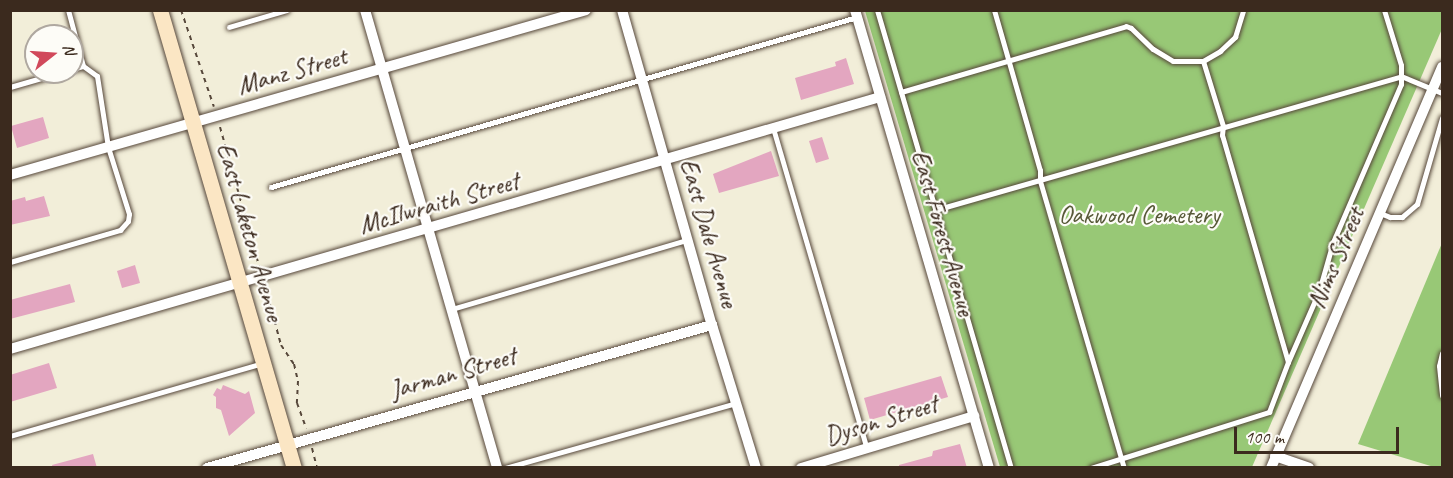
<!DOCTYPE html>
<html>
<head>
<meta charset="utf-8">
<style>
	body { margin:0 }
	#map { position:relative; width:1453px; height:478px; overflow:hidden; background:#f2eed9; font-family:Caveat,sans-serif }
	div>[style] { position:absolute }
	.green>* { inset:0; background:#98c876 }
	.building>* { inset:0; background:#e3a6c0 }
	.path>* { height:2px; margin-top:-1px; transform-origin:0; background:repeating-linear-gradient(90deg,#56473a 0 4.5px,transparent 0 9px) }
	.roads { filter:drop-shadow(0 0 2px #56473a) drop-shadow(0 0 2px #56473a) }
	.service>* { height:5px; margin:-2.5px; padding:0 2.5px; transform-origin:2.5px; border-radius:2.5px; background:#fff }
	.minor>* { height:10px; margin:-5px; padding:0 5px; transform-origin:5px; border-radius:5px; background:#fff }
	.secondary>* { height:15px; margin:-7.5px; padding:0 7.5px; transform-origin:7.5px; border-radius:7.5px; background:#fbe6c4 }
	span { translate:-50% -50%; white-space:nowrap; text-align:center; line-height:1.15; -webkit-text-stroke:4.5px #fdfcf7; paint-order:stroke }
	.street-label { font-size:26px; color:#3b2a1e }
	.park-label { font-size:26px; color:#575938 }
	.frame { position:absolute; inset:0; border:12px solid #3b2a1e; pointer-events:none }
	.north { position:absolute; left:24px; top:24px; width:60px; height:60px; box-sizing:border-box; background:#fdfcf7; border:2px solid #afa8a0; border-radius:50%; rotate:73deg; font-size:16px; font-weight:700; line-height:24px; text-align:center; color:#3b2a1e }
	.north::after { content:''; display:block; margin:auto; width:21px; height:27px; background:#d1495b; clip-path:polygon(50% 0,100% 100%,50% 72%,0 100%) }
	.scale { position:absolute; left:1234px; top:427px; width:165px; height:27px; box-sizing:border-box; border:3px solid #3b2a1e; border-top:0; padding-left:8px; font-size:18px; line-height:21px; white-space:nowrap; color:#3b2a1e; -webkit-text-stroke:4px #fdfcf7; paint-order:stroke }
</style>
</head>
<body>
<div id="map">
	<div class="green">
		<i style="clip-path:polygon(865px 11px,1442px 11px,1442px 29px,1252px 467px,1000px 467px)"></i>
		<i style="clip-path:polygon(1442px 243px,1442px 467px,1434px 467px,1358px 444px)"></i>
	</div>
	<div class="building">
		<i style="clip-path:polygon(846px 58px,854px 84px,801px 100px,795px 78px,836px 66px,835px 62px)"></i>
		<i style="clip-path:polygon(43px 117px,49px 138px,17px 148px,11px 126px)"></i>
		<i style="clip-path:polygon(822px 137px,829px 159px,816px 163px,809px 141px)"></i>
		<i style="clip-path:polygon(771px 151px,779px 176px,719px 193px,713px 174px)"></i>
		<i style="clip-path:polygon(44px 196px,50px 216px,10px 225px,10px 201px,25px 197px,26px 201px)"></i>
		<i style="clip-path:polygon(135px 265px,140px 283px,122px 288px,117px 271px)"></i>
		<i style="clip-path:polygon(70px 284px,75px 302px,10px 319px,10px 300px)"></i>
		<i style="clip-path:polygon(49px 363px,57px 388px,10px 402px,10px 375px)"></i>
		<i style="clip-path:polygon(941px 376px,948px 397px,870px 420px,864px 398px)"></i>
		<i style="clip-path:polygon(223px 385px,245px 394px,249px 391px,255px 413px,229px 436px,221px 410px,216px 408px,216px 397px,213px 395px,217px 388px,221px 390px)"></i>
		<i style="clip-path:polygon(960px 444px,967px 468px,899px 468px,899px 465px,932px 456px,933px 451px)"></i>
		<i style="clip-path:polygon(93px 454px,97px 468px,53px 468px,52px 465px)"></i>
	</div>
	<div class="path">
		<i style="left:181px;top:10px;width:102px;rotate:71.2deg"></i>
		<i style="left:220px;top:127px;width:144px;rotate:74.3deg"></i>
		<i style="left:265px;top:286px;width:61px;rotate:74.8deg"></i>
		<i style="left:281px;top:345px;width:23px;rotate:56deg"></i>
		<i style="left:294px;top:364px;width:17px;rotate:77deg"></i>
		<i style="left:298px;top:381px;width:22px;rotate:93deg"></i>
		<i style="left:297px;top:403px;width:27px;rotate:70deg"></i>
		<i style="left:312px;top:448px;width:21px;rotate:76deg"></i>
	</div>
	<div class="roads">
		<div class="service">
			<i style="left:877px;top:10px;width:477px;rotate:73.7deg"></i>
			<i style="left:994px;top:10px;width:166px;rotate:74deg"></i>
			<i style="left:1040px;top:170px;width:11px;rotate:90deg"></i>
			<i style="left:1040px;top:181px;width:299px;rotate:73.7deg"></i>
			<i style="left:229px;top:27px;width:60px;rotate:-16.3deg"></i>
			<i style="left:72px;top:69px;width:11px;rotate:-15deg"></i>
			<i style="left:10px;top:87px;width:54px;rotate:-16.1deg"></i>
			<i style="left:901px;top:92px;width:234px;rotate:-16.3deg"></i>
			<i style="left:1126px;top:26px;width:5px;rotate:22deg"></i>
			<i style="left:1131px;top:28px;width:30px;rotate:44deg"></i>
			<i style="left:1153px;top:49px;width:23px;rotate:31deg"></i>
			<i style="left:1173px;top:61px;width:30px"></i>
			<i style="left:1203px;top:61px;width:20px;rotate:-30deg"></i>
			<i style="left:1220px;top:51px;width:21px;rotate:-43deg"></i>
			<i style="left:1235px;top:37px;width:28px;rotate:-73deg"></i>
			<i style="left:773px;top:128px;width:334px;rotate:73.7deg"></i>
			<i style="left:271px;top:187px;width:610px;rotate:-16.18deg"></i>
			<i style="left:935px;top:210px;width:485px;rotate:-16deg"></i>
			<i style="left:1401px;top:76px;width:44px;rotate:22.5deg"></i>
			<i style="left:1380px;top:213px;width:11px;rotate:22deg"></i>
			<i style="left:1390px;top:217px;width:12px"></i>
			<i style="left:1402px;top:217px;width:20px;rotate:-41deg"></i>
			<i style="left:1417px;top:204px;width:90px;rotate:-73.8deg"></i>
			<i style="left:10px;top:262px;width:115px;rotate:-16.2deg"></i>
			<i style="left:120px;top:230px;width:12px;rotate:-48deg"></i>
			<i style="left:128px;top:221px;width:7px;rotate:-82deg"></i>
			<i style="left:129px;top:214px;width:70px;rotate:-107.4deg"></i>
			<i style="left:108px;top:147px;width:72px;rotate:-98.8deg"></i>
			<i style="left:97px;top:76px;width:17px;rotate:-144deg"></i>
			<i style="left:83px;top:66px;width:58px;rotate:-105deg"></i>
			<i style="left:452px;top:309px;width:245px;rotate:-16.4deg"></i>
			<i style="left:1442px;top:353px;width:13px;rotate:103deg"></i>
			<i style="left:1439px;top:366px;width:30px;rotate:84deg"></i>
			<i style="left:1288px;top:362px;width:77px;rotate:-66.4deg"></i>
			<i style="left:1319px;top:291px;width:51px;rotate:-74.1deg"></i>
			<i style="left:1333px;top:242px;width:172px;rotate:-66.7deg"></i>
			<i style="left:1401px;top:84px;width:19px;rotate:-90deg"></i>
			<i style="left:1401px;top:65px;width:58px;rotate:-107.2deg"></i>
			<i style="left:10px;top:436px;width:263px;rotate:-16.1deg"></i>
			<i style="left:505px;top:468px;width:240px;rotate:-15.7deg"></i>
			<i style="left:1091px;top:468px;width:187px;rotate:-17.5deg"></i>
			<i style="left:1269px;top:412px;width:53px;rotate:-69.2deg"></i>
			<i style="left:1288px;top:362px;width:236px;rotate:-106.2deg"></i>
			<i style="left:1222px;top:135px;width:9px;rotate:-84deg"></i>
			<i style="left:1223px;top:126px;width:68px;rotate:-107.1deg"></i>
		</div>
		<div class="minor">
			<i style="left:365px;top:10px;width:477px;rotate:73.9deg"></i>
			<i style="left:622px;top:10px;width:328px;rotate:74.1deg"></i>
			<i style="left:712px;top:325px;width:150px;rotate:72.9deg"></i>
			<i style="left:855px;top:10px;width:477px;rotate:73.7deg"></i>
			<i style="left:10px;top:175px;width:599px;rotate:-15.98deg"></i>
			<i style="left:10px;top:349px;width:906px;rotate:-16.15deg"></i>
			<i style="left:1275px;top:456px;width:36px;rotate:19deg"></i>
			<i style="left:207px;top:468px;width:525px;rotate:-15.81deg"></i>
			<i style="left:801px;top:468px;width:181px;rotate:-16.7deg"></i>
			<i style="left:1271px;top:468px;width:436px;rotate:-66.9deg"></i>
		</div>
		<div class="secondary">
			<i style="left:160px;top:10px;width:477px;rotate:73.7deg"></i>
		</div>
	</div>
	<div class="street-label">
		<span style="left:292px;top:71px;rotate:-16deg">Manz Street</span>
		<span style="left:439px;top:203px;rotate:-16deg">McIlwraith Street</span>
		<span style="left:250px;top:232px;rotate:74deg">East Laketon Avenue</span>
		<span style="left:709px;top:233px;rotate:74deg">East Dale Avenue</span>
		<span style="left:943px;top:233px;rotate:74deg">East Forest Avenue</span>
		<span style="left:1336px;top:258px;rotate:-67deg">Nims Street</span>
		<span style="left:453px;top:373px;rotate:-16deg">Jarman Street</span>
		<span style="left:881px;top:420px;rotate:-17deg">Dyson Street</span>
	</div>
	<div class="park-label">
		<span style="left:1139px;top:215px">Oakwood Cemetery</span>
	</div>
	<div class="frame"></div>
	<div class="north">N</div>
	<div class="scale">100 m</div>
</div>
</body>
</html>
